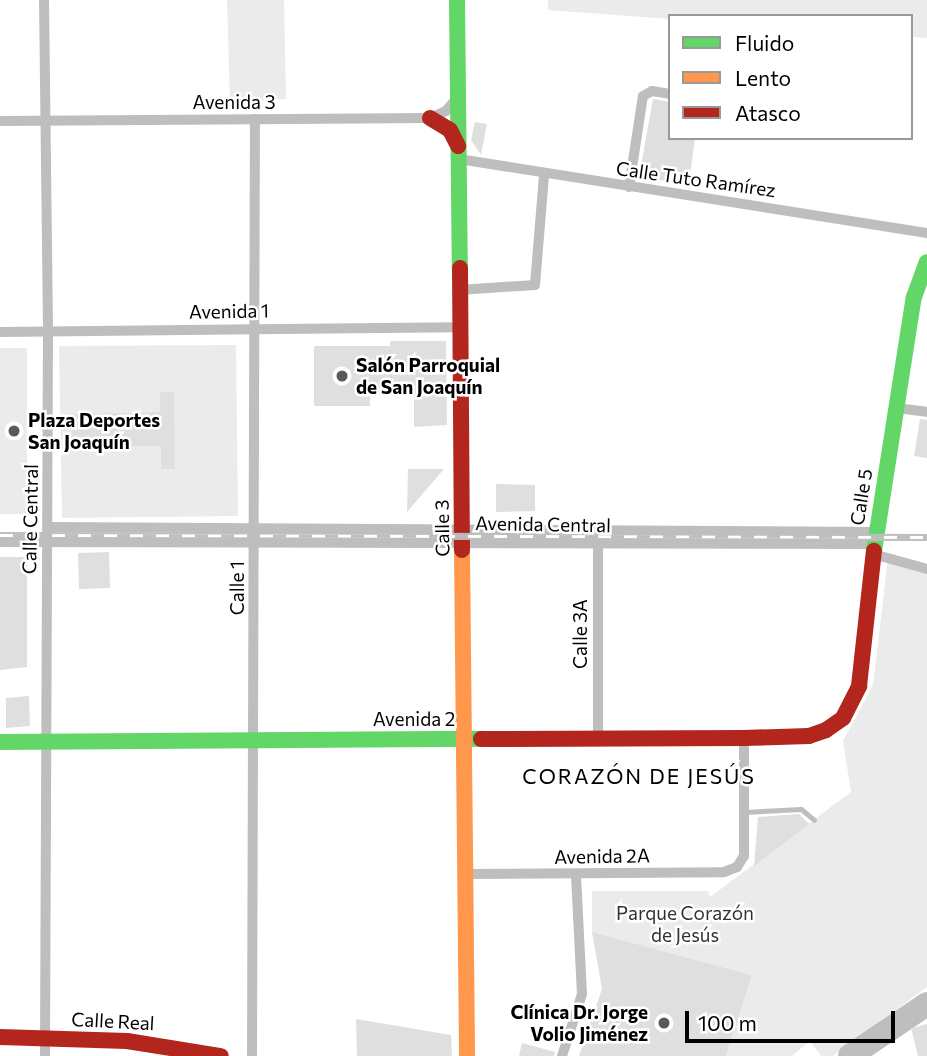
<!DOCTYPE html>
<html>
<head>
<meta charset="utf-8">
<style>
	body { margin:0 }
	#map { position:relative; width:927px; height:1056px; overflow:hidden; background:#fff; font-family:Commissioner,sans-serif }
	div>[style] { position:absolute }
	.green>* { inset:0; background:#ebebeb }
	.river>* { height:24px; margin:-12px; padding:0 12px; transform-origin:12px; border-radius:12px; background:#bebebe }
	.building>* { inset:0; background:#dfdfdf }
	.lane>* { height:5px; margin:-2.5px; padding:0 2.5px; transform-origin:2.5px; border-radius:2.5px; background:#bebebe }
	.street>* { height:10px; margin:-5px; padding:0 5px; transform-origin:5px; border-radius:5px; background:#bebebe }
	.fast>* { height:16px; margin:-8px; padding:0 8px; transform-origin:8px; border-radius:8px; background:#63d668 }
	.slow>* { height:16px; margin:-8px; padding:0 8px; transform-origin:8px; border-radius:8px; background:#ff974d }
	.jam>* { height:16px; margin:-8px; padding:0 8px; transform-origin:8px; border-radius:8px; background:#b3261e }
	.rail>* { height:7px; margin-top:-3.5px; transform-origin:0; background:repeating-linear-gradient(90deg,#fff 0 13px,#bebebe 0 26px); box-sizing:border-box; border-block:2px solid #bebebe }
	.dots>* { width:19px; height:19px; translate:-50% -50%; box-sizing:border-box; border:4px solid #fff; border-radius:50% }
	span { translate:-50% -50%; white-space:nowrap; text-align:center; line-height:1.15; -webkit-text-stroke:5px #fff; paint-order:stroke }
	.street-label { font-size:19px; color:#000 }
	.poi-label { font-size:19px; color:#000; font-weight:700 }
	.left { translate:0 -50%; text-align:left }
	.right { translate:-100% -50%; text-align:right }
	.park-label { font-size:19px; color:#323232 }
	.neighbourhood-label { font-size:21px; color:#000; letter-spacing:2px }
	.legend { position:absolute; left:668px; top:14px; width:245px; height:126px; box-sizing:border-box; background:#fff; border:2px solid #999; margin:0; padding:9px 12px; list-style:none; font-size:21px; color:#000 }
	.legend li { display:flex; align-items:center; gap:14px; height:35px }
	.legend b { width:35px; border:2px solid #999 }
	.scale { position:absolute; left:685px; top:1011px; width:210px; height:32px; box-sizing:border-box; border:4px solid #000; border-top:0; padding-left:9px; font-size:21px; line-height:24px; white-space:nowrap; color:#000; -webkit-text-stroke:5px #fff; paint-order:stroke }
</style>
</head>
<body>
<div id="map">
	<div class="green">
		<i style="clip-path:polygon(227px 0,284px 0,286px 99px,230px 102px)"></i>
		<i style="clip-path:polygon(548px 0,927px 0,927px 38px,911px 37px,911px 16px,670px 19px,548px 10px)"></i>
		<i style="clip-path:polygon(evenodd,236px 345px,238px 516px,62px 518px,59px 346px,236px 345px,160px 412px,174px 469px,161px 446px,71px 447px,71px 414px,160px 412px)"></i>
		<i style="clip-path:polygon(0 348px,27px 348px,27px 514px,0 514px)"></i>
		<i style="clip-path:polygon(888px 558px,927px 571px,927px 987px,833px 1056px,821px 1056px,810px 1041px,792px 1056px,726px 1056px,752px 975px,592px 932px,592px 891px,708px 891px,710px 897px,851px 792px,843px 741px,873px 685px)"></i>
	</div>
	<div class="river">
		<i style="left:850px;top:1056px;width:93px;rotate:-34deg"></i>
	</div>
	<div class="building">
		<i style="clip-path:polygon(653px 99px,670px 102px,670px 138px,695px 138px,689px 184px,639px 177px)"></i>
		<i style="clip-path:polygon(475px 122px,487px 124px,481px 155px,471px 140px)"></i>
		<i style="clip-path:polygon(390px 341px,446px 341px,447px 425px,414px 427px,414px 392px,370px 392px,370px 406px,314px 406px,314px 346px,390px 346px)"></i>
		<i style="clip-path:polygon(160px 392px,174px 392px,175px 469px,161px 469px,161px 446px,71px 447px,71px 414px,160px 412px)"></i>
		<i style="clip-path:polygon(920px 419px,927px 420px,927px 458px,914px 456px)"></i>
		<i style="clip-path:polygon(408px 469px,444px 469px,407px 512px)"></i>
		<i style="clip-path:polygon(496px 484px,535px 485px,535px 511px,496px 512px)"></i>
		<i style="clip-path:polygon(109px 552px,110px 588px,79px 589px,78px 553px)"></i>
		<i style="clip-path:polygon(0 557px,27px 557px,27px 667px,0 670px)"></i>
		<i style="clip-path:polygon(29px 696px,30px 726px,6px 728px,6px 698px)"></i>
		<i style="clip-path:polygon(799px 814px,809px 824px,754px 866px,758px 817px)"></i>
		<i style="clip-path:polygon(592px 932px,752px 975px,726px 1056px,579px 1056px,602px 989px)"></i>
		<i style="clip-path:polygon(356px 1019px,451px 1035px,452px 1056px,357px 1056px)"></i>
		<i style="clip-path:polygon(927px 1024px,927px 1056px,918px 1056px,911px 1028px)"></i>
		<i style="clip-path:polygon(522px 1043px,555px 1052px,554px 1056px,519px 1056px)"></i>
	</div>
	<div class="lane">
		<i style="left:745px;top:812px;width:56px;rotate:-3.1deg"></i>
		<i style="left:801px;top:809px;width:17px;rotate:40deg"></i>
	</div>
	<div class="street">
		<i style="left:44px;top:0;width:331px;rotate:89.3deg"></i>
		<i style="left:48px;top:331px;width:725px;rotate:90.24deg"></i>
		<i style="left:0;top:121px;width:430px;rotate:-0.4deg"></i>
		<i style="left:430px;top:118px;width:17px;rotate:-24deg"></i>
		<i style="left:446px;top:111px;width:17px;rotate:-50deg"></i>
		<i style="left:459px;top:159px;width:474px;rotate:9deg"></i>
		<i style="left:629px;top:187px;width:92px;rotate:-81.3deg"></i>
		<i style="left:643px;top:96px;width:10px;rotate:-29deg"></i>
		<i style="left:652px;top:91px;width:18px;rotate:9deg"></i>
		<i style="left:459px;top:290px;width:76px;rotate:-3.8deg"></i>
		<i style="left:535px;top:285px;width:110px;rotate:-85.3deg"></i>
		<i style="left:0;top:332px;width:459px;rotate:-0.6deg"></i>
		<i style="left:896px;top:408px;width:31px;rotate:7deg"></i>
		<i style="left:48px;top:527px;width:829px;rotate:0.35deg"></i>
		<i style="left:0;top:542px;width:875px;rotate:0.13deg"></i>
		<i style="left:873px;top:554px;width:56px;rotate:15.5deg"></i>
		<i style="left:598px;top:739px;width:200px;rotate:-90deg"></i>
		<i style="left:465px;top:874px;width:259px;rotate:-0.4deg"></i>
		<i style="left:724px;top:872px;width:14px;rotate:-21deg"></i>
		<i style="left:737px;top:867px;width:13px;rotate:-58deg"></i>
		<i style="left:744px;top:856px;width:118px;rotate:-90deg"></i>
		<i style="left:252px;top:1056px;width:937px;rotate:-89.82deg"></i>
		<i style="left:562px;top:1056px;width:65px;rotate:-72.1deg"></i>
		<i style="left:582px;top:994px;width:120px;rotate:-92.9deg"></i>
	</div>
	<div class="fast">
		<i style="left:457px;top:0;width:268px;rotate:89.4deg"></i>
		<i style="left:874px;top:551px;width:257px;rotate:-81.1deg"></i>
		<i style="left:914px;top:297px;width:37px;rotate:-70deg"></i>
		<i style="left:0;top:742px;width:481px;rotate:-0.4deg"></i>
	</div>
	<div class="slow">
		<i style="left:462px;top:550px;width:506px;rotate:89.43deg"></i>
	</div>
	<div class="jam">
		<i style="left:430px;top:118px;width:23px;rotate:31deg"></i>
		<i style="left:450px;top:130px;width:18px;rotate:63deg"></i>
		<i style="left:460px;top:268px;width:282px;rotate:89.6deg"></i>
		<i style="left:481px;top:739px;width:263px;rotate:-0.2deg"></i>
		<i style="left:744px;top:738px;width:65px;rotate:-1.8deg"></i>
		<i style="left:809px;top:736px;width:18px;rotate:-19deg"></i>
		<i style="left:826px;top:730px;width:21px;rotate:-35deg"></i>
		<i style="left:843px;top:718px;width:36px;rotate:-63deg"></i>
		<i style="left:859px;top:686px;width:136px;rotate:-83.7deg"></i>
		<i style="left:0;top:1037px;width:127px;rotate:1.8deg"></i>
		<i style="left:127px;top:1041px;width:95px;rotate:9.1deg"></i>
	</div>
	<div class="rail">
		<i style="left:0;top:535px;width:927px;rotate:0.12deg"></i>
	</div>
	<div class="dots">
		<i style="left:342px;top:376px;background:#595959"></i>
		<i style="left:14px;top:431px;background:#595959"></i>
		<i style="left:664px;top:1023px;background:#595959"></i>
	</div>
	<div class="street-label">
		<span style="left:234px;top:102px">Avenida 3</span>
		<span style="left:696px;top:179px;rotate:8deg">Calle Tuto Ramírez</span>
		<span style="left:229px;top:311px;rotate:-1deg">Avenida 1</span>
		<span style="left:861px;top:497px;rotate:-81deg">Calle 5</span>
		<span style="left:30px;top:519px;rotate:-89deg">Calle Central</span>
		<span style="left:543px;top:524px;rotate:1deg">Avenida Central</span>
		<span style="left:442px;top:528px;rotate:-91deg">Calle 3</span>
		<span style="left:237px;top:588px;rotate:-90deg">Calle 1</span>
		<span style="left:580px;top:634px;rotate:-90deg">Calle 3A</span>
		<span style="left:414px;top:719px">Avenida 2</span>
		<span style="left:602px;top:856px;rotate:-1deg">Avenida 2A</span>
		<span style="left:113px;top:1021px;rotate:3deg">Calle Real</span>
	</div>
	<div class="poi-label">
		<span class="left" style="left:356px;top:376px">Salón Parroquial<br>de San Joaquín</span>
		<span class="left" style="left:28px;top:431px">Plaza Deportes<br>San Joaquín</span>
		<span class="right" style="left:648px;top:1023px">Clínica Dr. Jorge<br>Volio Jiménez</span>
	</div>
	<div class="park-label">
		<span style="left:685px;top:924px">Parque Corazón<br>de Jesús</span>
	</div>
	<div class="neighbourhood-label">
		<span style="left:639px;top:776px">CORAZÓN DE JESÚS</span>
	</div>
	<ul class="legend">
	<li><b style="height:9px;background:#63d668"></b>Fluido</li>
	<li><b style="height:9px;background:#ff974d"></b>Lento</li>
	<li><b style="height:9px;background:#b3261e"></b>Atasco</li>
	</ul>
	<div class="scale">100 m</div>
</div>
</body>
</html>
